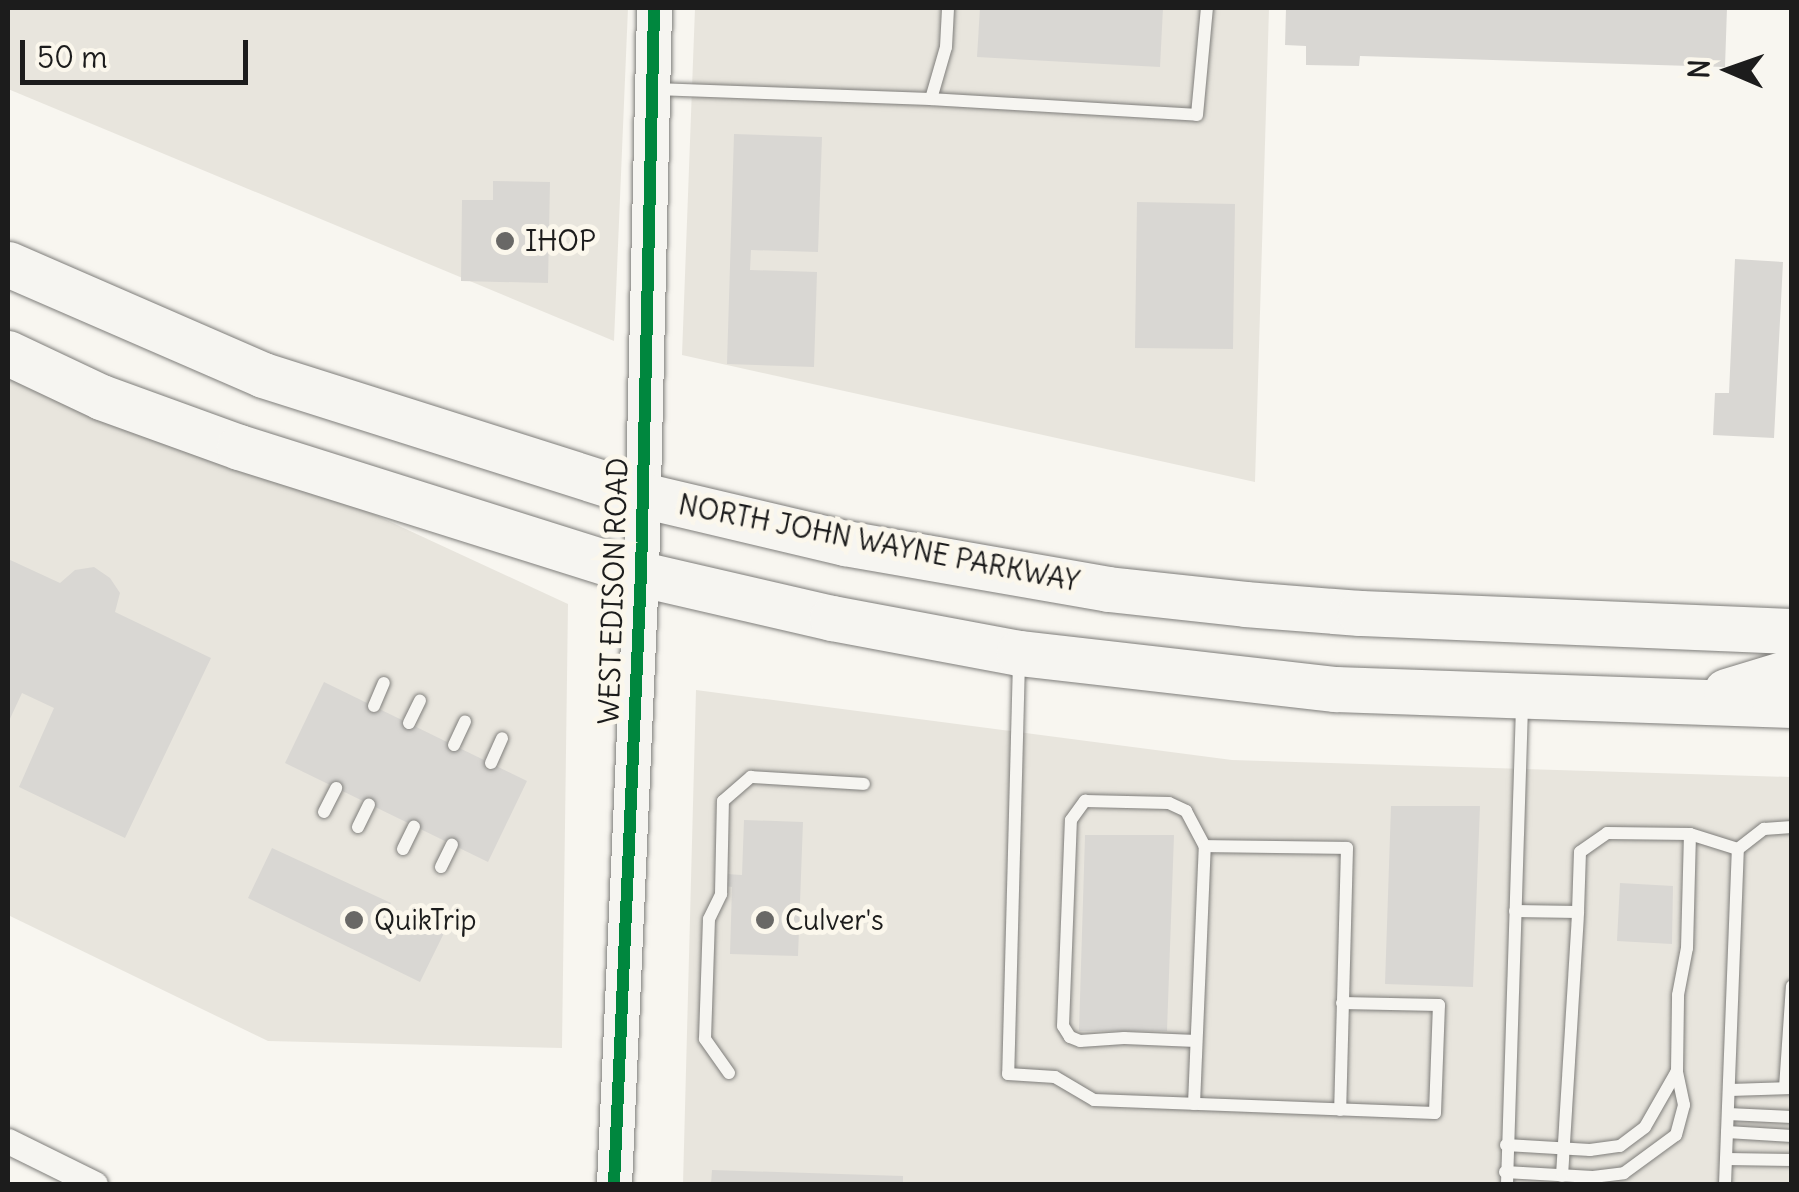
<!DOCTYPE html>
<html>
<head>
<meta charset="utf-8">
<style>
	body { margin:0 }
	#map { position:relative; width:1799px; height:1192px; overflow:hidden; background:#f8f6f0; font-family:Delius,sans-serif }
	div>[style] { position:absolute }
	.built>* { inset:0; background:#e8e5dd }
	.building>* { inset:0; background:#d9d7d3 }
	.roads { filter:drop-shadow(0 0 2px #7f7e7b) drop-shadow(0 0 2px #7f7e7b) }
	.lane>* { height:12px; margin:-6px; padding:0 6px; transform-origin:6px; border-radius:6px; background:#f6f5f1 }
	.street>* { height:25px; margin:-12.5px; padding:0 12.5px; transform-origin:12.5px; border-radius:12.5px; background:#f6f5f1 }
	.secondary>* { height:35px; margin:-17.5px; padding:0 17.5px; transform-origin:17.5px; border-radius:17.5px; background:#f6f5f1 }
	.highway>* { height:45px; margin:-22.5px; padding:0 22.5px; transform-origin:22.5px; border-radius:22.5px; background:#f6f5f1 }
	.cycleway>* { height:12px; margin:-6px; padding:0 6px; transform-origin:6px; border-radius:6px; background:#00873e }
	.dots>* { width:28px; height:28px; translate:-50% -50%; box-sizing:border-box; border:5px solid #fbf7ec; border-radius:50% }
	span { translate:-50% -50%; white-space:nowrap; text-align:center; line-height:1.15; -webkit-text-stroke:10px #fbf7ec; paint-order:stroke }
	.poi-label { font-size:28px; color:#1c1c1c }
	.left { translate:0 -50%; text-align:left }
	.street-label { font-size:28px; color:#1c1c1c }
	.frame { position:absolute; inset:0; border:10px solid #1c1c1c; pointer-events:none }
	.north { position:absolute; left:1679px; top:20px; width:100px; height:100px; -webkit-text-stroke:8px #fbf7ec; paint-order:stroke; rotate:272deg; font-size:28px; font-weight:700; line-height:40px; text-align:center; color:#1c1c1c }
	.north::after { content:''; display:block; margin:auto; width:35px; height:45px; background:#1c1c1c; clip-path:polygon(50% 0,100% 100%,50% 72%,0 100%) }
	.scale { position:absolute; left:20px; top:40px; width:228px; height:45px; box-sizing:border-box; border:5px solid #1c1c1c; border-top:0; padding-left:12px; font-size:30px; line-height:35px; white-space:nowrap; color:#1c1c1c; -webkit-text-stroke:8px #fbf7ec; paint-order:stroke }
</style>
</head>
<body>
<div id="map">
	<div class="built">
		<i style="clip-path:polygon(8px 8px,628px 8px,614px 341px,8px 89px)"></i>
		<i style="clip-path:polygon(695px 8px,1269px 8px,1255px 482px,682px 355px)"></i>
		<i style="clip-path:polygon(8px 345px,568px 604px,562px 1048px,268px 1041px,8px 915px)"></i>
		<i style="clip-path:polygon(696px 690px,1232px 760px,1791px 777px,1791px 1184px,683px 1184px)"></i>
	</div>
	<div class="building">
		<i style="clip-path:polygon(980px 8px,1163px 8px,1160px 67px,977px 57px)"></i>
		<i style="clip-path:polygon(1286px 8px,1727px 8px,1725px 67px,1360px 56px,1359px 66px,1306px 65px,1306px 46px,1285px 45px)"></i>
		<i style="clip-path:polygon(734px 134px,822px 137px,818px 252px,751px 250px,750px 270px,817px 272px,814px 367px,727px 364px)"></i>
		<i style="clip-path:polygon(493px 181px,550px 182px,548px 283px,461px 281px,462px 200px,493px 200px)"></i>
		<i style="clip-path:polygon(1137px 202px,1235px 204px,1233px 349px,1135px 348px)"></i>
		<i style="clip-path:polygon(1735px 259px,1783px 262px,1774px 438px,1713px 435px,1715px 393px,1729px 393px)"></i>
		<i style="clip-path:polygon(8px 559px,60px 583px,75px 570px,94px 567px,110px 578px,120px 593px,115px 612px,211px 658px,125px 838px,19px 787px,54px 708px,22px 693px,8px 723px)"></i>
		<i style="clip-path:polygon(324px 682px,527px 781px,488px 862px,285px 763px)"></i>
		<i style="clip-path:polygon(1391px 806px,1480px 806px,1473px 987px,1385px 984px)"></i>
		<i style="clip-path:polygon(744px 820px,803px 822px,798px 956px,730px 954px,732px 887px,726px 886px,726px 874px,742px 875px)"></i>
		<i style="clip-path:polygon(1085px 835px,1174px 835px,1167px 1031px,1079px 1031px)"></i>
		<i style="clip-path:polygon(272px 848px,391px 903px,389px 906px,444px 933px,420px 982px,248px 898px)"></i>
		<i style="clip-path:polygon(1620px 883px,1673px 886px,1672px 944px,1617px 941px)"></i>
		<i style="clip-path:polygon(712px 1170px,903px 1176px,903px 1184px,711px 1184px)"></i>
	</div>
	<div class="roads">
		<div class="lane">
			<i style="left:654px;top:89px;width:277px;rotate:2.1deg"></i>
			<i style="left:931px;top:99px;width:54px;rotate:-73.9deg"></i>
			<i style="left:946px;top:47px;width:39px;rotate:-87deg"></i>
			<i style="left:931px;top:99px;width:266px;rotate:3.4deg"></i>
			<i style="left:1197px;top:115px;width:107px;rotate:-84.7deg"></i>
			<i style="left:1019px;top:661px;width:413px;rotate:91.5deg"></i>
			<i style="left:1008px;top:1074px;width:47px;rotate:3.7deg"></i>
			<i style="left:1055px;top:1077px;width:45px;rotate:30.5deg"></i>
			<i style="left:1094px;top:1100px;width:341px;rotate:2.2deg"></i>
			<i style="left:1435px;top:1113px;width:108px;rotate:-87.9deg"></i>
			<i style="left:1439px;top:1005px;width:97px;rotate:-178.8deg"></i>
			<i style="left:374px;top:706px;width:25px;rotate:-67deg"></i>
			<i style="left:409px;top:723px;width:25px;rotate:-64deg"></i>
			<i style="left:454px;top:745px;width:26px;rotate:-65deg"></i>
			<i style="left:491px;top:763px;width:27px;rotate:-66deg"></i>
			<i style="left:324px;top:812px;width:27px;rotate:-63deg"></i>
			<i style="left:358px;top:827px;width:25px;rotate:-64deg"></i>
			<i style="left:403px;top:849px;width:25px;rotate:-64deg"></i>
			<i style="left:441px;top:867px;width:25px;rotate:-64deg"></i>
			<i style="left:1515px;top:911px;width:63px;rotate:0.9deg"></i>
			<i style="left:1578px;top:912px;width:60px;rotate:-88.1deg"></i>
			<i style="left:1580px;top:852px;width:33px;rotate:-35deg"></i>
			<i style="left:1607px;top:833px;width:83px;rotate:0.7deg"></i>
			<i style="left:1690px;top:834px;width:50px;rotate:17.4deg"></i>
			<i style="left:1738px;top:849px;width:33px;rotate:-38deg"></i>
			<i style="left:1764px;top:829px;width:28px;rotate:-4deg"></i>
			<i style="left:1196px;top:1041px;width:72px;rotate:-177.6deg"></i>
			<i style="left:1124px;top:1038px;width:44px;rotate:176.1deg"></i>
			<i style="left:1080px;top:1041px;width:11px;rotate:-158deg"></i>
			<i style="left:1070px;top:1037px;width:13px;rotate:-122deg"></i>
			<i style="left:1063px;top:1026px;width:206px;rotate:-87.8deg"></i>
			<i style="left:1071px;top:820px;width:24px;rotate:-54deg"></i>
			<i style="left:1085px;top:801px;width:84px;rotate:1.4deg"></i>
			<i style="left:1169px;top:803px;width:19px;rotate:25deg"></i>
			<i style="left:1186px;top:811px;width:40px;rotate:62deg"></i>
			<i style="left:729px;top:1073px;width:42px;rotate:-125.2deg"></i>
			<i style="left:705px;top:1039px;width:120px;rotate:-88.1deg"></i>
			<i style="left:709px;top:919px;width:28px;rotate:-64deg"></i>
			<i style="left:721px;top:894px;width:93px;rotate:-88.8deg"></i>
			<i style="left:723px;top:801px;width:37px;rotate:-41deg"></i>
			<i style="left:751px;top:777px;width:113px;rotate:3.5deg"></i>
			<i style="left:1785px;top:1088px;width:102px;rotate:-86.1deg"></i>
			<i style="left:1730px;top:1090px;width:62px;rotate:-1.8deg"></i>
			<i style="left:1194px;top:1104px;width:258px;rotate:-87.6deg"></i>
			<i style="left:1205px;top:846px;width:142px;rotate:0.8deg"></i>
			<i style="left:1347px;top:848px;width:262px;rotate:91.5deg"></i>
			<i style="left:1728px;top:1114px;width:64px;rotate:2.7deg"></i>
			<i style="left:1727px;top:1132px;width:65px;rotate:3.5deg"></i>
			<i style="left:1506px;top:1145px;width:84px;rotate:3.4deg"></i>
			<i style="left:1590px;top:1150px;width:30px;rotate:-8deg"></i>
			<i style="left:1620px;top:1146px;width:31px;rotate:-37deg"></i>
			<i style="left:1645px;top:1127px;width:64px;rotate:-60.3deg"></i>
			<i style="left:1726px;top:1159px;width:66px;rotate:0.9deg"></i>
			<i style="left:1505px;top:1172px;width:88px;rotate:3.3deg"></i>
			<i style="left:1593px;top:1177px;width:31px;rotate:-7deg"></i>
			<i style="left:1624px;top:1173px;width:64px;rotate:-36.2deg"></i>
			<i style="left:1676px;top:1135px;width:31px;rotate:-75deg"></i>
			<i style="left:1684px;top:1105px;width:35px;rotate:-102deg"></i>
			<i style="left:1677px;top:1071px;width:76px;rotate:-89.2deg"></i>
			<i style="left:1678px;top:995px;width:48px;rotate:-79.2deg"></i>
			<i style="left:1687px;top:948px;width:114px;rotate:-88.5deg"></i>
			<i style="left:1562px;top:1176px;width:264px;rotate:-86.5deg"></i>
			<i style="left:1507px;top:1184px;width:481px;rotate:-88.2deg"></i>
			<i style="left:1725px;top:1184px;width:335px;rotate:-87.8deg"></i>
		</div>
		<div class="street">
			<i style="left:8px;top:1141px;width:97px;rotate:26.3deg"></i>
		</div>
		<div class="secondary">
			<i style="left:614px;top:1184px;width:611px;rotate:-87.47deg"></i>
			<i style="left:641px;top:574px;width:566px;rotate:-88.68deg"></i>
		</div>
		<div class="highway">
			<i style="left:8px;top:264px;width:278px;rotate:23.5deg"></i>
			<i style="left:263px;top:375px;width:398px;rotate:17.6deg"></i>
			<i style="left:642px;top:495px;width:209px;rotate:13.3deg"></i>
			<i style="left:845px;top:543px;width:267px;rotate:9.9deg"></i>
			<i style="left:1108px;top:589px;width:138px;rotate:6.2deg"></i>
			<i style="left:1245px;top:604px;width:115px;rotate:4.5deg"></i>
			<i style="left:1360px;top:613px;width:432px;rotate:2.4deg"></i>
			<i style="left:8px;top:353px;width:103px;rotate:25.3deg"></i>
			<i style="left:101px;top:397px;width:147px;rotate:19.9deg"></i>
			<i style="left:239px;top:447px;width:422px;rotate:17.5deg"></i>
			<i style="left:641px;top:574px;width:196px;rotate:13deg"></i>
			<i style="left:832px;top:618px;width:190px;rotate:10.6deg"></i>
			<i style="left:1019px;top:653px;width:318px;rotate:6.5deg"></i>
			<i style="left:1335px;top:689px;width:457px;rotate:2deg"></i>
			<i style="left:1726px;top:691px;width:69px;rotate:-16.9deg"></i>
		</div>
	</div>
	<div class="cycleway">
		<i style="left:614px;top:1184px;width:611px;rotate:-87.47deg"></i>
		<i style="left:641px;top:574px;width:566px;rotate:-88.68deg"></i>
	</div>
	<div class="dots">
		<i style="left:505px;top:241px;background:#696866"></i>
		<i style="left:354px;top:920px;background:#696866"></i>
		<i style="left:765px;top:920px;background:#696866"></i>
	</div>
	<div class="poi-label">
		<span class="left" style="left:525px;top:241px">IHOP</span>
		<span class="left" style="left:374px;top:920px">QuikTrip</span>
		<span class="left" style="left:785px;top:920px">Culver's</span>
	</div>
	<div class="street-label">
		<span style="left:879px;top:543px;rotate:11deg">NORTH JOHN WAYNE PARKWAY</span>
		<span style="left:613px;top:591px;rotate:-88deg">WEST EDISON ROAD</span>
	</div>
	<div class="frame"></div>
	<div class="north">N</div>
	<div class="scale">50 m</div>
</div>
</body>
</html>
